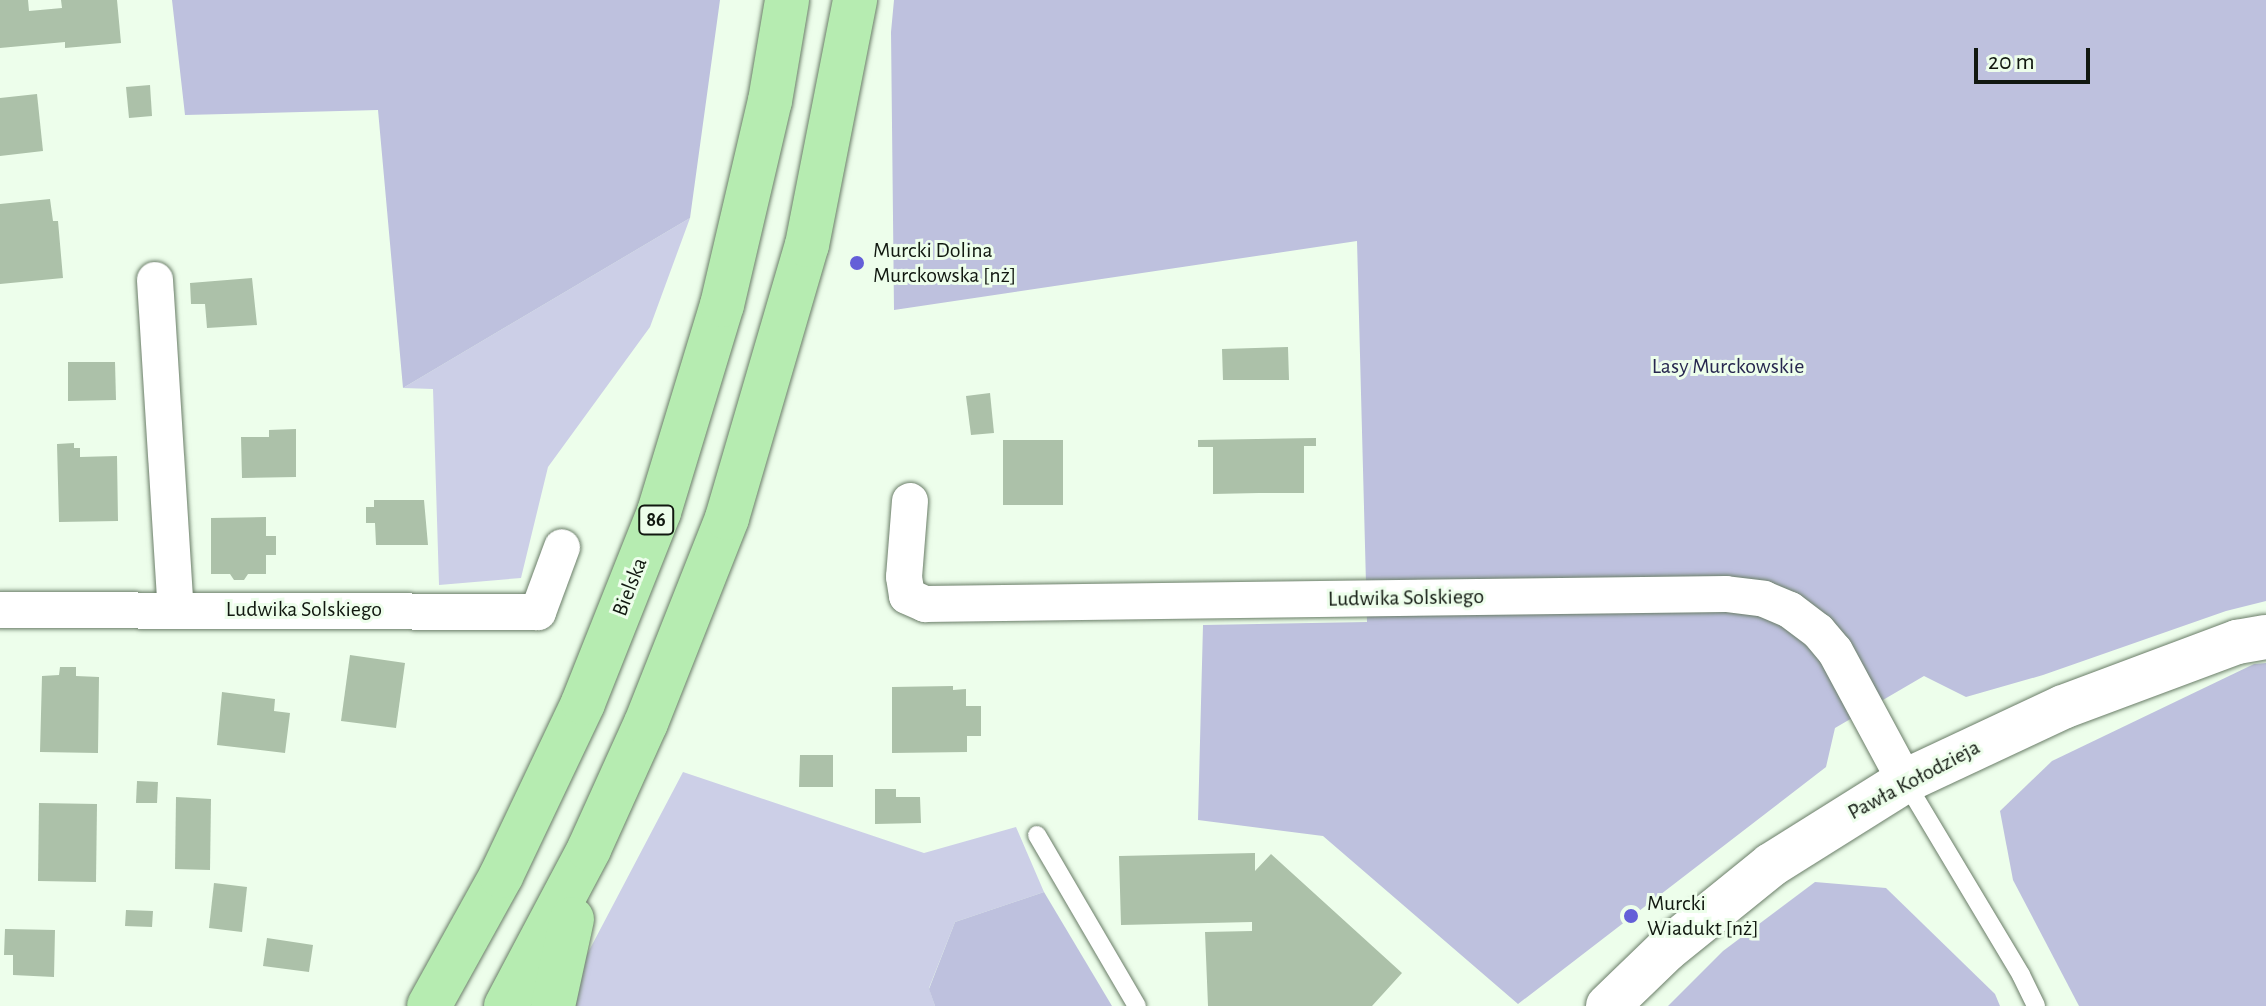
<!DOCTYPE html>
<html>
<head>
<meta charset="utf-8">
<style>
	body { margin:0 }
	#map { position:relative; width:2266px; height:1006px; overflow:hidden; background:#edfeeb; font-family:"Alegreya Sans",sans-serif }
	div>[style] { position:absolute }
	.green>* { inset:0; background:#cccfe7 }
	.forest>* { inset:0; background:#bec1de }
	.building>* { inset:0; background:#acc1a9 }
	.roads { filter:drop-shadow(0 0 2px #6a7d68) drop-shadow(0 0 2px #6a7d68) }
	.lane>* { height:18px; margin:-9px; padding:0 9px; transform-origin:9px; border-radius:9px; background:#fff }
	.street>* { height:36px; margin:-18px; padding:0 18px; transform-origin:18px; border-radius:18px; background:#fff }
	.secondary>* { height:44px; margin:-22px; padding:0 22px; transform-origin:22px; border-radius:22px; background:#fff }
	.primary>* { height:44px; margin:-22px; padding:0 22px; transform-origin:22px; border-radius:22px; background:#b6ecb1 }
	.dots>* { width:22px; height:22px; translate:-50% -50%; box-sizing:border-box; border:4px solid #edfeeb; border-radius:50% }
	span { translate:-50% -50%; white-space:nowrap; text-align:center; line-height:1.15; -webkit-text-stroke:6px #edfeeb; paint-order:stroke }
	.shield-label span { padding:2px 6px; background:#edfeeb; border:2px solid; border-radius:6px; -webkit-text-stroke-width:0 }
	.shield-label { font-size:20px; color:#111810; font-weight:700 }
	.poi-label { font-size:22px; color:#111810 }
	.left { translate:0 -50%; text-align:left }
	.park-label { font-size:22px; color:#27274f }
	.street-label { font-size:22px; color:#111810 }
	.scale { position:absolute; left:1974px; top:48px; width:116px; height:36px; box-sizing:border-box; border:4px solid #111810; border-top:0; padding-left:10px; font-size:24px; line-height:28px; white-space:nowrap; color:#111810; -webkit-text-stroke:6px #edfeeb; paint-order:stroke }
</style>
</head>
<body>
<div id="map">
	<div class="green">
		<i style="clip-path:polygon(690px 218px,650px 327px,548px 467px,521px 578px,439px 585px,433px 389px,403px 388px)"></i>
		<i style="clip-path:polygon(683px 772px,924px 853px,1016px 827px,1044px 892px,955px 922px,929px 988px,935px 1006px,572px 1006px,582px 964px)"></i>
	</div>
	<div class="forest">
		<i style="clip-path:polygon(172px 0,720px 0,690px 218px,403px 388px,378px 110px,185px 115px)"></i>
		<i style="clip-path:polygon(894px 0,2266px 0,2266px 601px,2226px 611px,2043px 675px,1966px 697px,1924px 676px,1835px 728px,1826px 767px,1518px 1004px,1323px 836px,1198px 820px,1203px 625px,1367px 622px,1357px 241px,894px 310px,891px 32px)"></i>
		<i style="clip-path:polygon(2266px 663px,2266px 1006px,2079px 1006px,2013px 880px,2000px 811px,2052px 761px,2254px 664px)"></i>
		<i style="clip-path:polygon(1815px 882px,1886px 888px,1995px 994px,2000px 1006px,1668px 1006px,1723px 951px)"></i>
		<i style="clip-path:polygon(1044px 892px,1112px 1006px,935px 1006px,929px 989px,955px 922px)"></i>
	</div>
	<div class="building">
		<i style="clip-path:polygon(0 0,28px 0,29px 11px,62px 8px,61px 0,117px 0,121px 43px,65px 48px,65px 42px,0 48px)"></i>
		<i style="clip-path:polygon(150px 85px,152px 116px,129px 118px,126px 87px)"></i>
		<i style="clip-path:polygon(37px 94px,43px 151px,0 156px,0 98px)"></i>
		<i style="clip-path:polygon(50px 199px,53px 221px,58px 221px,63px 278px,0 284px,0 204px)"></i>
		<i style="clip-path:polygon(252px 278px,257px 325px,207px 328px,205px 304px,191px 304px,190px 283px)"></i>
		<i style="clip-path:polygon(1288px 347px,1289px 380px,1223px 380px,1222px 349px)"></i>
		<i style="clip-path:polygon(68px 362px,115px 362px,116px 400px,68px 401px)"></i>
		<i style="clip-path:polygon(990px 393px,994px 433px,971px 435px,966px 396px)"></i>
		<i style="clip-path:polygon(296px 429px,296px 477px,242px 478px,241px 437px,269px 437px,269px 430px)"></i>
		<i style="clip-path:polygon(1316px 438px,1316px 446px,1304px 446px,1304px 493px,1259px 493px,1213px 494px,1213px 447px,1198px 447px,1198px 440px)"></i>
		<i style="clip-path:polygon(1003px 440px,1063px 440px,1063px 505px,1003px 505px)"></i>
		<i style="clip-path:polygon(74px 443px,74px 448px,80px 448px,80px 457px,117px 456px,118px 521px,59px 522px,57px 444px)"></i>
		<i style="clip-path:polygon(374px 500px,424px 500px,428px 545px,376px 545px,375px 523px,366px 523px,366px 507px,374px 507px)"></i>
		<i style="clip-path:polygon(266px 517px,266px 536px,276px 536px,276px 555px,266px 555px,266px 574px,248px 574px,244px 580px,234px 580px,230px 574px,211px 574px,211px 518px)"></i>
		<i style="clip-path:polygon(350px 655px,405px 663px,396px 728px,341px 721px)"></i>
		<i style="clip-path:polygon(60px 667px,76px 667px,76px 676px,99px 677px,98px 753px,40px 752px,42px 676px,59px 675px)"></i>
		<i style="clip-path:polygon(953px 686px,953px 690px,966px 689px,966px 706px,981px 706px,981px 736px,967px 736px,967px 752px,892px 753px,892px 687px)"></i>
		<i style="clip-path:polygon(222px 692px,275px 699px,274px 711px,290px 713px,285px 753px,217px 745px)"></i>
		<i style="clip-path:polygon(800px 755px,833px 755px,833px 787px,799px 787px)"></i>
		<i style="clip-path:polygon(137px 781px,158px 782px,157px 803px,136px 803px)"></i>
		<i style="clip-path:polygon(875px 789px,896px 789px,896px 797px,920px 797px,921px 823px,875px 824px)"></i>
		<i style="clip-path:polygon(176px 797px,211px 799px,210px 870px,175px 869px)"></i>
		<i style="clip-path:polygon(39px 803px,97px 804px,96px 882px,38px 881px)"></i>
		<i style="clip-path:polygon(1255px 853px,1255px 871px,1271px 854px,1402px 973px,1372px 1006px,1208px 1006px,1205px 932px,1252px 931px,1252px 922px,1121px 925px,1119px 856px)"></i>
		<i style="clip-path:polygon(214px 883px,247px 887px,242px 932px,209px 928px)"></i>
		<i style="clip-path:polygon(126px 910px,153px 911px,152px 927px,125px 926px)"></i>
		<i style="clip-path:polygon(5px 929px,55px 930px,54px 977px,13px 975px,13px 955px,4px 955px)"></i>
		<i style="clip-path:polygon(267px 938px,313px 945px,309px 972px,263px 966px)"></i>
	</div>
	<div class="roads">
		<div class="lane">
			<i style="left:1905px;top:781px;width:226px;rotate:59.1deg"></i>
			<i style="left:2021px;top:975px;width:34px;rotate:64deg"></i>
			<i style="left:1037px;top:835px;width:198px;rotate:59.7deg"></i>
		</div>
		<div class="street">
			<i style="left:155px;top:280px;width:331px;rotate:86.4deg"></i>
			<i style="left:910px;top:501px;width:76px;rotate:94.5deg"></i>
			<i style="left:904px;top:577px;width:19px;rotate:81deg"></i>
			<i style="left:907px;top:596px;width:20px;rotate:24deg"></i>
			<i style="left:925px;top:604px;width:801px;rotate:-0.72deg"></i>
			<i style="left:1726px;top:594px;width:38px;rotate:7deg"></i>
			<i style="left:1764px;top:599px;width:28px;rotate:23deg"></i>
			<i style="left:1790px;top:610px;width:35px;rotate:37deg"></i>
			<i style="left:1818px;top:631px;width:26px;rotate:50deg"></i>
			<i style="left:1835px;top:651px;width:148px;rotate:61.7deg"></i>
			<i style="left:0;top:610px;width:538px;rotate:0.21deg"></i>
			<i style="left:538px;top:612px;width:69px;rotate:-69.7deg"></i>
		</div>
		<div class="secondary">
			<i style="left:1608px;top:1006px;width:81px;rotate:-44deg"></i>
			<i style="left:1666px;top:950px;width:135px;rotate:-39deg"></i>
			<i style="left:1771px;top:865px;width:158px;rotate:-32.1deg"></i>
			<i style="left:1905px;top:781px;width:174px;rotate:-25.1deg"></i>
			<i style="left:2063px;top:707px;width:186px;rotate:-20.5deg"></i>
			<i style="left:2237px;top:642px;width:29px;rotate:-10deg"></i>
		</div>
		<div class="primary">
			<i style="left:429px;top:1006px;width:149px;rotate:-61deg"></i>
			<i style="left:501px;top:876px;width:191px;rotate:-64.6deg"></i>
			<i style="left:583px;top:703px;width:206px;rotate:-68.3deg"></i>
			<i style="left:659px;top:512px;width:216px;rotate:-73.1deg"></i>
			<i style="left:722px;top:305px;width:210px;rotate:-76.8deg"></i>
			<i style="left:770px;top:101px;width:102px;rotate:-80.4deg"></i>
			<i style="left:506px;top:1006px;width:178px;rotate:-62.1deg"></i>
			<i style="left:589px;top:849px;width:138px;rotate:-65.7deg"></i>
			<i style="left:646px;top:723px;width:220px;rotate:-68.4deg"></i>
			<i style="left:727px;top:518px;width:284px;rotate:-73.7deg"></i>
			<i style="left:807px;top:245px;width:250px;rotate:-78.9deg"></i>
			<i style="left:553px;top:1006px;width:89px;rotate:-77.7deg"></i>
		</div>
	</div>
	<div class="dots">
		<i style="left:857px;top:263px;background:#645fd8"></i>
		<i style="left:1631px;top:916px;background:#645fd8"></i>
	</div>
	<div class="shield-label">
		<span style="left:656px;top:520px">86</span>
	</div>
	<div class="poi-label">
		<span class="left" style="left:873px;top:263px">Murcki Dolina<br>Murckowska [nż]</span>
		<span class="left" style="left:1647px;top:916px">Murcki<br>Wiadukt [nż]</span>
	</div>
	<div class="park-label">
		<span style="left:1728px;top:367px">Lasy Murckowskie</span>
	</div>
	<div class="street-label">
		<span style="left:630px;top:587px;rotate:-69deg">Bielska</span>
		<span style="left:1406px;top:598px;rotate:-1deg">Ludwika Solskiego</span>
		<span style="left:304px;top:610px">Ludwika Solskiego</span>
		<span style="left:1914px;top:780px;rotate:-28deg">Pawła Kołodzieja</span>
	</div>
	<div class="scale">20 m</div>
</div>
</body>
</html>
